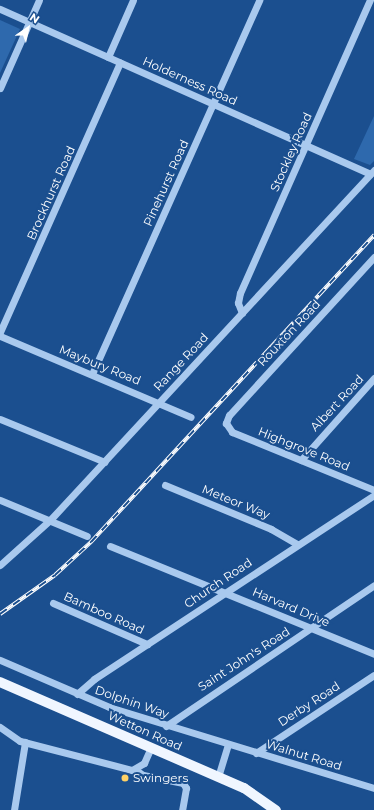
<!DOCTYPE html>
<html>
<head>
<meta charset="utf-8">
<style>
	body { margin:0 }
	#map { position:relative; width:374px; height:810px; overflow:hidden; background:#1b4f8f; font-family:Montserrat,sans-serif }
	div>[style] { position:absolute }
	.green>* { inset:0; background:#2e69ad }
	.minor>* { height:7px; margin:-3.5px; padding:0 3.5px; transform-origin:3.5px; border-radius:3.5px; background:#a9c9ee }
	.major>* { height:10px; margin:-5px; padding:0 5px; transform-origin:5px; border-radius:5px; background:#f0f6ff }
	.rail>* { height:4px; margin-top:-2px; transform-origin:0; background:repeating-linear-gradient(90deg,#1b4f8f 0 8px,#fff 0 16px); box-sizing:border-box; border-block:1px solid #fff }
	.dots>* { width:11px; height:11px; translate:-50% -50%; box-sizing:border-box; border:2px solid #1b4f8f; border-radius:50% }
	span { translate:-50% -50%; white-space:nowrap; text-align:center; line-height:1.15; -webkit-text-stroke:4px #1b4f8f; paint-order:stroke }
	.street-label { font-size:12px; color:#fff }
	.poi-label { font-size:12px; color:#fff }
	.left { translate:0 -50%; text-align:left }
	.north { position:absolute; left:8px; top:8px; width:40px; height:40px; -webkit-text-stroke:3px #1b4f8f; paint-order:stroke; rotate:34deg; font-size:11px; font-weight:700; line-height:16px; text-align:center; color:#fff }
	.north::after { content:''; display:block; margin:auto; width:14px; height:18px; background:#fff; clip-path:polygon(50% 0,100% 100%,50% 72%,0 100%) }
</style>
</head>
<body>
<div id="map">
	<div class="green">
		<i style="clip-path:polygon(0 20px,20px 29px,0 73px)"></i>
		<i style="clip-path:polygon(374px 116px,374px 161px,370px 165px,354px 159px)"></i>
	</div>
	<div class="minor">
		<i style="left:0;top:9px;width:405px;rotate:24deg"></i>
		<i style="left:108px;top:57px;width:62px;rotate:-66.3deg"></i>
		<i style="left:0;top:88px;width:96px;rotate:-66.1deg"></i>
		<i style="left:374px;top:257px;width:214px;rotate:132.5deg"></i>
		<i style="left:229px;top:415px;width:9px;rotate:111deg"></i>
		<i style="left:226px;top:423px;width:11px;rotate:56deg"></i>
		<i style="left:232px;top:432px;width:153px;rotate:22.2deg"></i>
		<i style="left:242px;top:313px;width:11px;rotate:-112deg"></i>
		<i style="left:238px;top:303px;width:10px;rotate:-79deg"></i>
		<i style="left:240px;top:293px;width:321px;rotate:-66.1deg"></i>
		<i style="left:0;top:332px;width:295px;rotate:-66deg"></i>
		<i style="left:0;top:336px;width:207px;rotate:23deg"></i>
		<i style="left:92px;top:374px;width:410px;rotate:-65.9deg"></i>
		<i style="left:0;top:419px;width:113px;rotate:22.3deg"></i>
		<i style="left:301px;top:460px;width:110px;rotate:-48.3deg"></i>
		<i style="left:165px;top:485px;width:115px;rotate:22.5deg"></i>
		<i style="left:271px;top:529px;width:30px;rotate:30deg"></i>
		<i style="left:0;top:500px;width:94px;rotate:22.5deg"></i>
		<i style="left:110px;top:546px;width:285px;rotate:22.2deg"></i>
		<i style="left:0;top:565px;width:67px;rotate:-42deg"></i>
		<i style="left:50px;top:520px;width:477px;rotate:-47.2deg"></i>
		<i style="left:53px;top:603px;width:103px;rotate:23.6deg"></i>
		<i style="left:0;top:660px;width:119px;rotate:23.3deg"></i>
		<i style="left:109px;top:707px;width:277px;rotate:17deg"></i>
		<i style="left:77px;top:694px;width:23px;rotate:-41deg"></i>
		<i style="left:94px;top:679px;width:335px;rotate:-33.3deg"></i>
		<i style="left:166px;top:726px;width:251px;rotate:-34.1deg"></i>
		<i style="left:0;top:727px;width:24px;rotate:35deg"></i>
		<i style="left:20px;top:741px;width:116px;rotate:14.5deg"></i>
		<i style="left:132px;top:770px;width:14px;rotate:-30deg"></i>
		<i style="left:144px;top:763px;width:17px;rotate:-66deg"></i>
		<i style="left:256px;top:753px;width:141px;rotate:-33.5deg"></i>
		<i style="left:136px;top:770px;width:9px;rotate:36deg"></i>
		<i style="left:143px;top:775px;width:41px;rotate:11.3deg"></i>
		<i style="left:183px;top:783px;width:6px;rotate:59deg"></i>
		<i style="left:186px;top:788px;width:22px;rotate:100deg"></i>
		<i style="left:218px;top:777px;width:34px;rotate:-73deg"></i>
		<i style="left:14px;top:810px;width:69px;rotate:-80.8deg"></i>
	</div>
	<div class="major">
		<i style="left:0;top:682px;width:266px;rotate:23.5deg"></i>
		<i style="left:244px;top:788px;width:39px;rotate:35deg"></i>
	</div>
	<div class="rail">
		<i style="left:0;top:614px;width:67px;rotate:-35.3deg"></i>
		<i style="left:55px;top:575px;width:49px;rotate:-42.5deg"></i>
		<i style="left:91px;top:542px;width:418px;rotate:-47.3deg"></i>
	</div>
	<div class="dots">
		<i style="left:125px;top:778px;background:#ffd166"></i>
	</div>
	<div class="street-label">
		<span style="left:190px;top:81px;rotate:24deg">Holderness Road</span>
		<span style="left:291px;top:152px;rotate:-66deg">Stockley Road</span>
		<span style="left:166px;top:183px;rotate:-66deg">Pinehurst Road</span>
		<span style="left:51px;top:193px;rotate:-66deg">Brockhurst Road</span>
		<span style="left:289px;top:333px;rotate:-47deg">Rouxton Road</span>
		<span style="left:181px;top:362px;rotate:-47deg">Range Road</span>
		<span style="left:100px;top:365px;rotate:22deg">Maybury Road</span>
		<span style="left:337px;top:403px;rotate:-47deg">Albert Road</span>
		<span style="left:304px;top:449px;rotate:22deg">Highgrove Road</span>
		<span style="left:236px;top:502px;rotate:22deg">Meteor Way</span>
		<span style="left:218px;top:583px;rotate:-34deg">Church Road</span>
		<span style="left:291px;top:607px;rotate:23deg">Harvard Drive</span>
		<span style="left:104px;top:613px;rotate:24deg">Bamboo Road</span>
		<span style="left:244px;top:659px;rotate:-33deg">Saint John's Road</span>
		<span style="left:132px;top:702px;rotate:19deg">Dolphin Way</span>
		<span style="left:309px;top:704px;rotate:-33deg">Derby Road</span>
		<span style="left:145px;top:731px;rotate:24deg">Wetton Road</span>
		<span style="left:304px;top:755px;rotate:17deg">Walnut Road</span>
	</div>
	<div class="poi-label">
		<span class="left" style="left:133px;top:778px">Swingers</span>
	</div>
	<div class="north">N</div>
</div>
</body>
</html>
